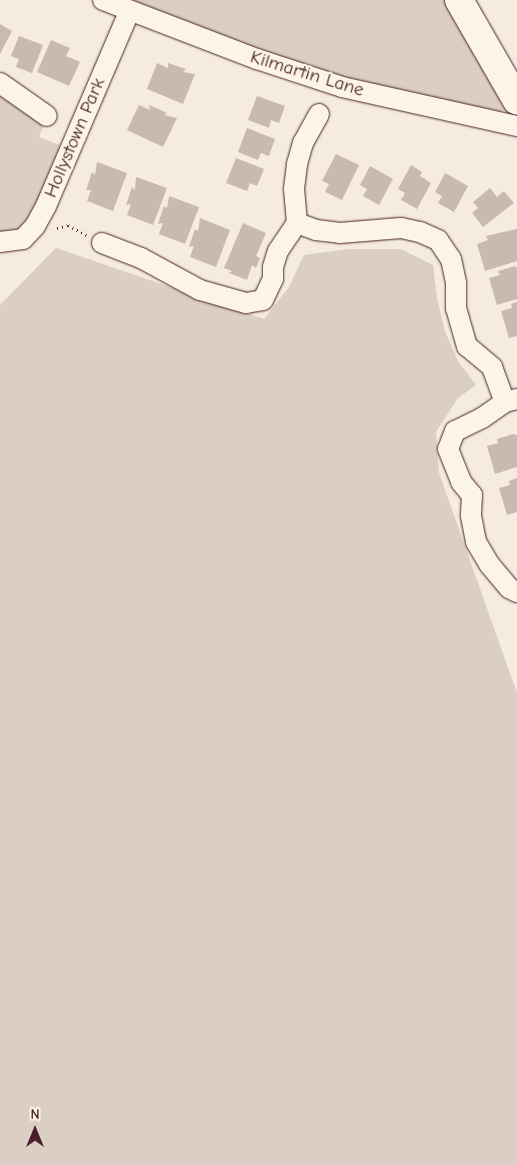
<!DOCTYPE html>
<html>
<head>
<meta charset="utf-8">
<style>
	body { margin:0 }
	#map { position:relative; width:517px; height:1165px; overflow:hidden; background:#f5ecde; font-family:"Comic Neue",sans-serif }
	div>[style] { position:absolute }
	.green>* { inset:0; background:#dbcec4 }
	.building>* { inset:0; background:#cab9b1 }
	.path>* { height:3px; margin-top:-1.5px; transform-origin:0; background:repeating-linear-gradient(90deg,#4a1f2b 0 1px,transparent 0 5px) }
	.roads { filter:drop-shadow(0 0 1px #4a1f2b) drop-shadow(0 0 1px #4a1f2b) }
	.street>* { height:20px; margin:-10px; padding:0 10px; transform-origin:10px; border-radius:10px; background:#fcf5e5 }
	.secondary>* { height:28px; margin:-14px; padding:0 14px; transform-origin:14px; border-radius:14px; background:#fcf5e5 }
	span { translate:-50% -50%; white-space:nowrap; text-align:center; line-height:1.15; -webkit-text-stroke:4.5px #fcf5e5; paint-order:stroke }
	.street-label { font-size:19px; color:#4a1f2b }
	.north { position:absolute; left:10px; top:1105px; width:50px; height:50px; -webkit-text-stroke:4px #fcf5e5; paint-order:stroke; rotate:0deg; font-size:14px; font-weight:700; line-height:20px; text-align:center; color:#4a1f2b }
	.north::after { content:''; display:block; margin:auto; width:18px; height:22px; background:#4a1f2b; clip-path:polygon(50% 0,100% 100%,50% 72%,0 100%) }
</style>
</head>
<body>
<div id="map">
	<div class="green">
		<i style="clip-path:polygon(107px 0,451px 0,509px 110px,501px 110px,505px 118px,348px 87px)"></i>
		<i style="clip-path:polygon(0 83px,47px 116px,39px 137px,70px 149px,35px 226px,0 242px)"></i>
		<i style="clip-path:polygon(56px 248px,264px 319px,289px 287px,304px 255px,349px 249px,401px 249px,433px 265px,437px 298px,445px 331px,458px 361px,476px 385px,458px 398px,436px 432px,439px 473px,517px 693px,517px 1165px,0 1165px,0 305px)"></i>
	</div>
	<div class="building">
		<i style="clip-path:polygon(0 24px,12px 31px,0 54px)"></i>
		<i style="clip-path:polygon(19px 36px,43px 45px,32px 73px,16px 67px,19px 59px,11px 56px)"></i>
		<i style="clip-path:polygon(51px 40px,70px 48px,66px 56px,80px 62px,69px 86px,37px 72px)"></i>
		<i style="clip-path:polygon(157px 63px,168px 68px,168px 63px,186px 69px,183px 72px,195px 74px,183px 104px,147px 89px)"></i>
		<i style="clip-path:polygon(257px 96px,285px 106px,279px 123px,271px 120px,269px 128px,248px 120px)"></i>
		<i style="clip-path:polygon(139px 105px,150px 110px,149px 105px,167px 113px,164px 115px,177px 118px,163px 147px,127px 130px)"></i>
		<i style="clip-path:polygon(247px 128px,275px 139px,269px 156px,261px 153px,258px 160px,238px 152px)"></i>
		<i style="clip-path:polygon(336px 154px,359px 165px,342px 200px,325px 192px,329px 184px,322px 181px)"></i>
		<i style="clip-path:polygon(236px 158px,264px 169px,257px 186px,250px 183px,247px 191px,226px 183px)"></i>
		<i style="clip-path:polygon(97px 162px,127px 173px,113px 211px,87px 201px,91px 190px,86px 190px,92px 172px,95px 175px)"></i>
		<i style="clip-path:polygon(411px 165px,422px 172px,420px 176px,431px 183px,417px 209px,401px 200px,405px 193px,398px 189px)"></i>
		<i style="clip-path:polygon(370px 166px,393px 179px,379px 205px,363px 196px,367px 189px,360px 185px)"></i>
		<i style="clip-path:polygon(445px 173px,468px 186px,454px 212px,438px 203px,442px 196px,435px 192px)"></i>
		<i style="clip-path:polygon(136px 177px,167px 188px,153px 225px,127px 215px,131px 204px,126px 205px,132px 187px,135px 190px)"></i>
		<i style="clip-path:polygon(490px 188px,497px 197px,504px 191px,514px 203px,483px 227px,472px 213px,478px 208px,473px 202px)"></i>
		<i style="clip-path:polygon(169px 196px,199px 207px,185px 244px,159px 234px,163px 223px,158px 224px,164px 206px,167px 208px)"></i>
		<i style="clip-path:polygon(200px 218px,230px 230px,216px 267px,190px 257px,194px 246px,189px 247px,195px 229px,198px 231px)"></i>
		<i style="clip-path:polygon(243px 223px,266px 233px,256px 256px,260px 258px,256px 268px,252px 265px,247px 280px,229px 273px,232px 271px,224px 268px)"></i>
		<i style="clip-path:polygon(517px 229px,517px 261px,485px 271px,477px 244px,488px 240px,486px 236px)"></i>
		<i style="clip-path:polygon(515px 266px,517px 268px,517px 299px,497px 305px,489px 278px,500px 275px,498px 271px)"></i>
		<i style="clip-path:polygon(517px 302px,517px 336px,509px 338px,501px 311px,512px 308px,511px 304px)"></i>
		<i style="clip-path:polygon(513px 434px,517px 435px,517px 467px,495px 474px,487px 446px,498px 443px,497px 439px)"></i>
		<i style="clip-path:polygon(517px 478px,517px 512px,507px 515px,499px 488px,510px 485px,509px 481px)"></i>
	</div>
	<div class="path">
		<i style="left:57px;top:228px;width:11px;rotate:-15deg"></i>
		<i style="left:68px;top:225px;width:21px;rotate:29deg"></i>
	</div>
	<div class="roads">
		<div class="street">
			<i style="left:103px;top:0;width:165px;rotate:21deg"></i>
			<i style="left:257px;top:59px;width:89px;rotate:18.2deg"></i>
			<i style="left:342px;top:87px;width:179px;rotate:12.6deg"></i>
			<i style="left:0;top:83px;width:57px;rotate:35.1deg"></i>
			<i style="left:297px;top:223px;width:20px;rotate:20deg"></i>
			<i style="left:316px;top:230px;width:24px;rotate:7deg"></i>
			<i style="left:340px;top:233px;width:61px;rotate:-4.7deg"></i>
			<i style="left:401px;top:228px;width:19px;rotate:12deg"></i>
			<i style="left:420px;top:232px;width:20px;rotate:24deg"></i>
			<i style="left:438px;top:240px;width:23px;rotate:56deg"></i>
			<i style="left:451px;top:259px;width:25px;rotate:78deg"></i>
			<i style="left:456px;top:283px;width:25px;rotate:90deg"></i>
			<i style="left:456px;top:308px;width:40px;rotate:74deg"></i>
			<i style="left:467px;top:346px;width:33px;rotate:40deg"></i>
			<i style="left:492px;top:367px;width:37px;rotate:70deg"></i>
			<i style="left:0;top:242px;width:23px;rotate:-7deg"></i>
			<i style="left:23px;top:239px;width:18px;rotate:-47deg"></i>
			<i style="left:35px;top:226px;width:23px;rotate:-61deg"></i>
			<i style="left:46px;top:206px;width:211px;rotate:-66.8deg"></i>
			<i style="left:102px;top:243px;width:42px;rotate:21deg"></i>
			<i style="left:141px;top:258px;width:67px;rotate:28.5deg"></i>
			<i style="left:200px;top:290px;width:48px;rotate:15.8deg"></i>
			<i style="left:246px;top:303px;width:17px;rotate:-10deg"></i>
			<i style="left:263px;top:300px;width:23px;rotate:-65deg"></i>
			<i style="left:273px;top:279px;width:12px;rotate:-90deg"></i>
			<i style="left:273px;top:267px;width:17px;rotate:-73deg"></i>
			<i style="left:278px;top:251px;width:34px;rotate:-56deg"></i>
			<i style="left:297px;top:223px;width:34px;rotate:-95deg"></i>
			<i style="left:294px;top:189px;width:25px;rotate:-83deg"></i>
			<i style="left:297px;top:164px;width:22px;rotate:-74deg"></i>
			<i style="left:303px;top:143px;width:33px;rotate:-61deg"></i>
			<i style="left:517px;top:399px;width:12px;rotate:166deg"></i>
			<i style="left:505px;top:402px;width:28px;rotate:145deg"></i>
			<i style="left:482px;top:418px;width:30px;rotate:154deg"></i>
			<i style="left:455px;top:431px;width:19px;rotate:111deg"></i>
			<i style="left:448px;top:449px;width:35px;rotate:68deg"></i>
			<i style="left:461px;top:482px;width:17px;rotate:50deg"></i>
			<i style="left:472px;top:495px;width:21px;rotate:93deg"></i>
			<i style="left:471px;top:516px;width:26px;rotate:79deg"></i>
			<i style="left:476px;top:542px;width:26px;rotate:59deg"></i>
			<i style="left:489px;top:564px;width:31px;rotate:50deg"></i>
			<i style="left:509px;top:588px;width:9px;rotate:27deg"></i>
		</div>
		<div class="secondary">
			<i style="left:459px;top:0;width:116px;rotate:60.1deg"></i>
		</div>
	</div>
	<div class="street-label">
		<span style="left:307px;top:74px;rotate:17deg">Kilmartin Lane</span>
		<span style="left:75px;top:138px;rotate:-67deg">Hollystown Park</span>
	</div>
	<div class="north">N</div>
</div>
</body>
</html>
